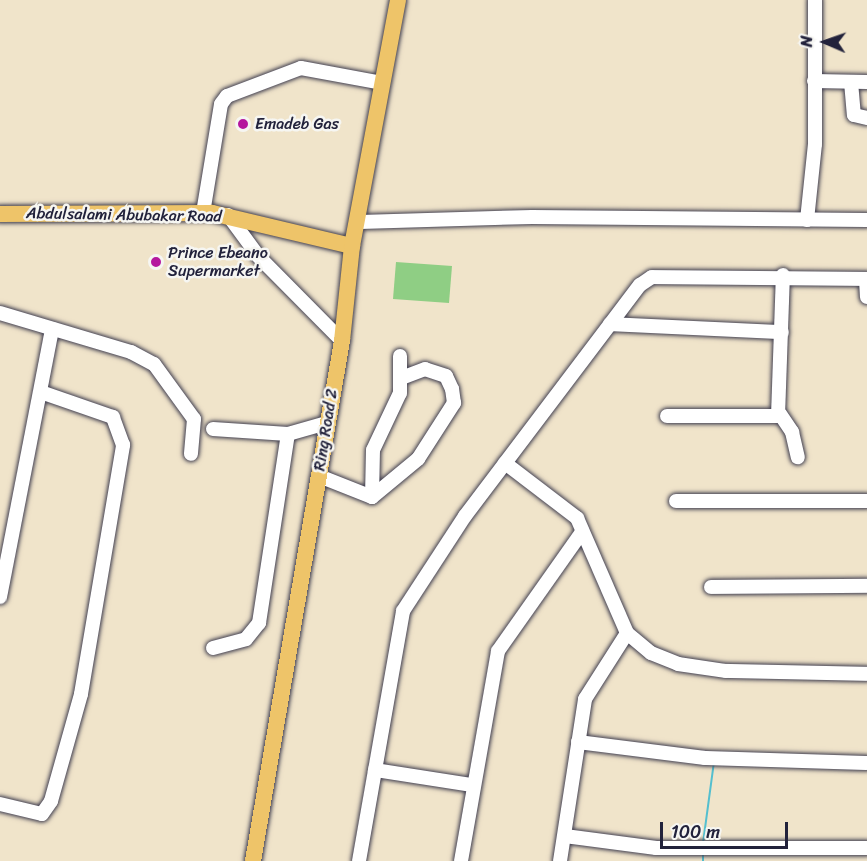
<!DOCTYPE html>
<html>
<head>
<meta charset="utf-8">
<style>
	body { margin:0 }
	#map { position:relative; width:867px; height:861px; overflow:hidden; background:#f0e4ca; font-family:Sriracha,sans-serif }
	div>[style] { position:absolute }
	.green>* { inset:0; background:#8fce84 }
	.stream>* { height:2px; margin:-1px; padding:0 1px; transform-origin:1px; border-radius:1px; background:#54bfcf }
	.roads { filter:drop-shadow(0 0 2px #413f50) drop-shadow(0 0 2px #413f50) }
	.minor>* { height:14px; margin:-7px; padding:0 7px; transform-origin:7px; border-radius:7px; background:#fff }
	.major>* { height:16px; margin:-8px; padding:0 8px; transform-origin:8px; border-radius:8px; background:#eec469 }
	.dots>* { width:16px; height:16px; translate:-50% -50%; box-sizing:border-box; border:3px solid #f6f6f2; border-radius:50% }
	span { translate:-50% -50%; white-space:nowrap; text-align:center; line-height:1.15; -webkit-text-stroke:5px #f6f6f2; paint-order:stroke }
	.poi-label { font-size:16px; color:#22223b }
	.left { translate:0 -50%; text-align:left }
	.street-label { font-size:16px; color:#22223b }
	.north { position:absolute; left:795px; top:12px; width:60px; height:60px; -webkit-text-stroke:4px #f6f6f2; paint-order:stroke; rotate:272deg; font-size:16px; font-weight:700; line-height:24px; text-align:center; color:#22223b }
	.north::after { content:''; display:block; margin:auto; width:21px; height:27px; background:#22223b; clip-path:polygon(50% 0,100% 100%,50% 72%,0 100%) }
	.scale { position:absolute; left:660px; top:822px; width:128px; height:27px; box-sizing:border-box; border:3px solid #22223b; border-top:0; padding-left:8px; font-size:18px; line-height:21px; white-space:nowrap; color:#22223b; -webkit-text-stroke:4px #f6f6f2; paint-order:stroke }
</style>
</head>
<body>
<div id="map">
	<div class="green">
		<i style="clip-path:polygon(396px 262px,452px 266px,449px 303px,393px 299px)"></i>
	</div>
	<div class="stream">
		<i style="left:703px;top:843px;width:82px;rotate:-82.3deg"></i>
		<i style="left:703px;top:861px;width:7px;rotate:-90deg"></i>
	</div>
	<div class="roads">
		<div class="minor">
			<i style="left:814px;top:81px;width:53px;rotate:1.1deg"></i>
			<i style="left:851px;top:82px;width:33px;rotate:85deg"></i>
			<i style="left:854px;top:115px;width:13px;rotate:13deg"></i>
			<i style="left:203px;top:213px;width:110px;rotate:-80.6deg"></i>
			<i style="left:221px;top:104px;width:10px;rotate:-53deg"></i>
			<i style="left:227px;top:96px;width:79px;rotate:-20.7deg"></i>
			<i style="left:301px;top:68px;width:82px;rotate:10.5deg"></i>
			<i style="left:228px;top:215px;width:52px;rotate:53.6deg"></i>
			<i style="left:259px;top:257px;width:118px;rotate:45.3deg"></i>
			<i style="left:807px;top:220px;width:76px;rotate:-84deg"></i>
			<i style="left:815px;top:144px;width:144px;rotate:-90deg"></i>
			<i style="left:360px;top:222px;width:172px;rotate:-1.7deg"></i>
			<i style="left:532px;top:217px;width:335px;rotate:0.5deg"></i>
			<i style="left:866px;top:279px;width:18px;rotate:87deg"></i>
			<i style="left:0;top:313px;width:137px;rotate:16.6deg"></i>
			<i style="left:131px;top:352px;width:26px;rotate:28deg"></i>
			<i style="left:154px;top:364px;width:68px;rotate:54deg"></i>
			<i style="left:194px;top:419px;width:35px;rotate:95deg"></i>
			<i style="left:610px;top:324px;width:172px;rotate:2.7deg"></i>
			<i style="left:780px;top:414px;width:22px;rotate:56deg"></i>
			<i style="left:792px;top:432px;width:26px;rotate:77deg"></i>
			<i style="left:667px;top:416px;width:111px"></i>
			<i style="left:778px;top:416px;width:141px;rotate:-88deg"></i>
			<i style="left:213px;top:429px;width:75px;rotate:3.8deg"></i>
			<i style="left:288px;top:434px;width:41px;rotate:-15.8deg"></i>
			<i style="left:505px;top:463px;width:91px;rotate:37.4deg"></i>
			<i style="left:577px;top:518px;width:125px;rotate:66.5deg"></i>
			<i style="left:627px;top:633px;width:31px;rotate:40deg"></i>
			<i style="left:651px;top:653px;width:29px;rotate:22deg"></i>
			<i style="left:678px;top:664px;width:49px;rotate:8.3deg"></i>
			<i style="left:726px;top:671px;width:141px;rotate:1.2deg"></i>
			<i style="left:319px;top:476px;width:57px;rotate:21.6deg"></i>
			<i style="left:372px;top:497px;width:60px;rotate:-39.6deg"></i>
			<i style="left:418px;top:459px;width:67px;rotate:-57.3deg"></i>
			<i style="left:454px;top:403px;width:14px;rotate:-98deg"></i>
			<i style="left:452px;top:389px;width:14px;rotate:-115deg"></i>
			<i style="left:446px;top:376px;width:22px;rotate:-162deg"></i>
			<i style="left:425px;top:369px;width:26px;rotate:159deg"></i>
			<i style="left:372px;top:497px;width:47px;rotate:-88.8deg"></i>
			<i style="left:373px;top:450px;width:63px;rotate:-64.7deg"></i>
			<i style="left:400px;top:393px;width:37px;rotate:-90deg"></i>
			<i style="left:676px;top:501px;width:191px"></i>
			<i style="left:711px;top:587px;width:156px;rotate:-0.4deg"></i>
			<i style="left:0;top:597px;width:273px;rotate:-79deg"></i>
			<i style="left:213px;top:648px;width:34px;rotate:-15deg"></i>
			<i style="left:246px;top:639px;width:21px;rotate:-51deg"></i>
			<i style="left:259px;top:623px;width:191px;rotate:-81.3deg"></i>
			<i style="left:578px;top:742px;width:128px;rotate:7.2deg"></i>
			<i style="left:705px;top:758px;width:162px;rotate:1.8deg"></i>
			<i style="left:375px;top:770px;width:98px;rotate:8.8deg"></i>
			<i style="left:0;top:804px;width:43px;rotate:13.4deg"></i>
			<i style="left:42px;top:814px;width:16px;rotate:-55deg"></i>
			<i style="left:51px;top:801px;width:111px;rotate:-74.3deg"></i>
			<i style="left:81px;top:694px;width:253px;rotate:-80.4deg"></i>
			<i style="left:123px;top:445px;width:30px;rotate:-110deg"></i>
			<i style="left:113px;top:417px;width:76px;rotate:-160.9deg"></i>
			<i style="left:565px;top:836px;width:92px;rotate:7.5deg"></i>
			<i style="left:656px;top:848px;width:211px"></i>
			<i style="left:359px;top:861px;width:254px;rotate:-80deg"></i>
			<i style="left:403px;top:611px;width:113px;rotate:-56.9deg"></i>
			<i style="left:465px;top:516px;width:290px;rotate:-52.9deg"></i>
			<i style="left:640px;top:285px;width:14px;rotate:-34deg"></i>
			<i style="left:652px;top:277px;width:215px;rotate:0.5deg"></i>
			<i style="left:461px;top:861px;width:213px;rotate:-80deg"></i>
			<i style="left:498px;top:651px;width:146px;rotate:-54.8deg"></i>
			<i style="left:560px;top:861px;width:164px;rotate:-81.2deg"></i>
			<i style="left:585px;top:699px;width:78px;rotate:-57.5deg"></i>
		</div>
		<div class="major">
			<i style="left:0;top:214px;width:212px;rotate:-0.3deg"></i>
			<i style="left:212px;top:213px;width:144px;rotate:13.3deg"></i>
			<i style="left:253px;top:861px;width:528px;rotate:-80.29deg"></i>
			<i style="left:342px;top:341px;width:96px;rotate:-84deg"></i>
			<i style="left:352px;top:246px;width:250px;rotate:-79.4deg"></i>
		</div>
	</div>
	<div class="dots">
		<i style="left:243px;top:124px;background:#b5179e"></i>
		<i style="left:156px;top:262px;background:#b5179e"></i>
	</div>
	<div class="poi-label">
		<span class="left" style="left:255px;top:124px">Emadeb Gas</span>
		<span class="left" style="left:168px;top:262px">Prince Ebeano<br>Supermarket</span>
	</div>
	<div class="street-label">
		<span style="left:124px;top:215px;rotate:1deg">Abdulsalami Abubakar Road</span>
		<span style="left:326px;top:430px;rotate:-81deg">Ring Road 2</span>
	</div>
	<div class="north">N</div>
	<div class="scale">100 m</div>
</div>
</body>
</html>
